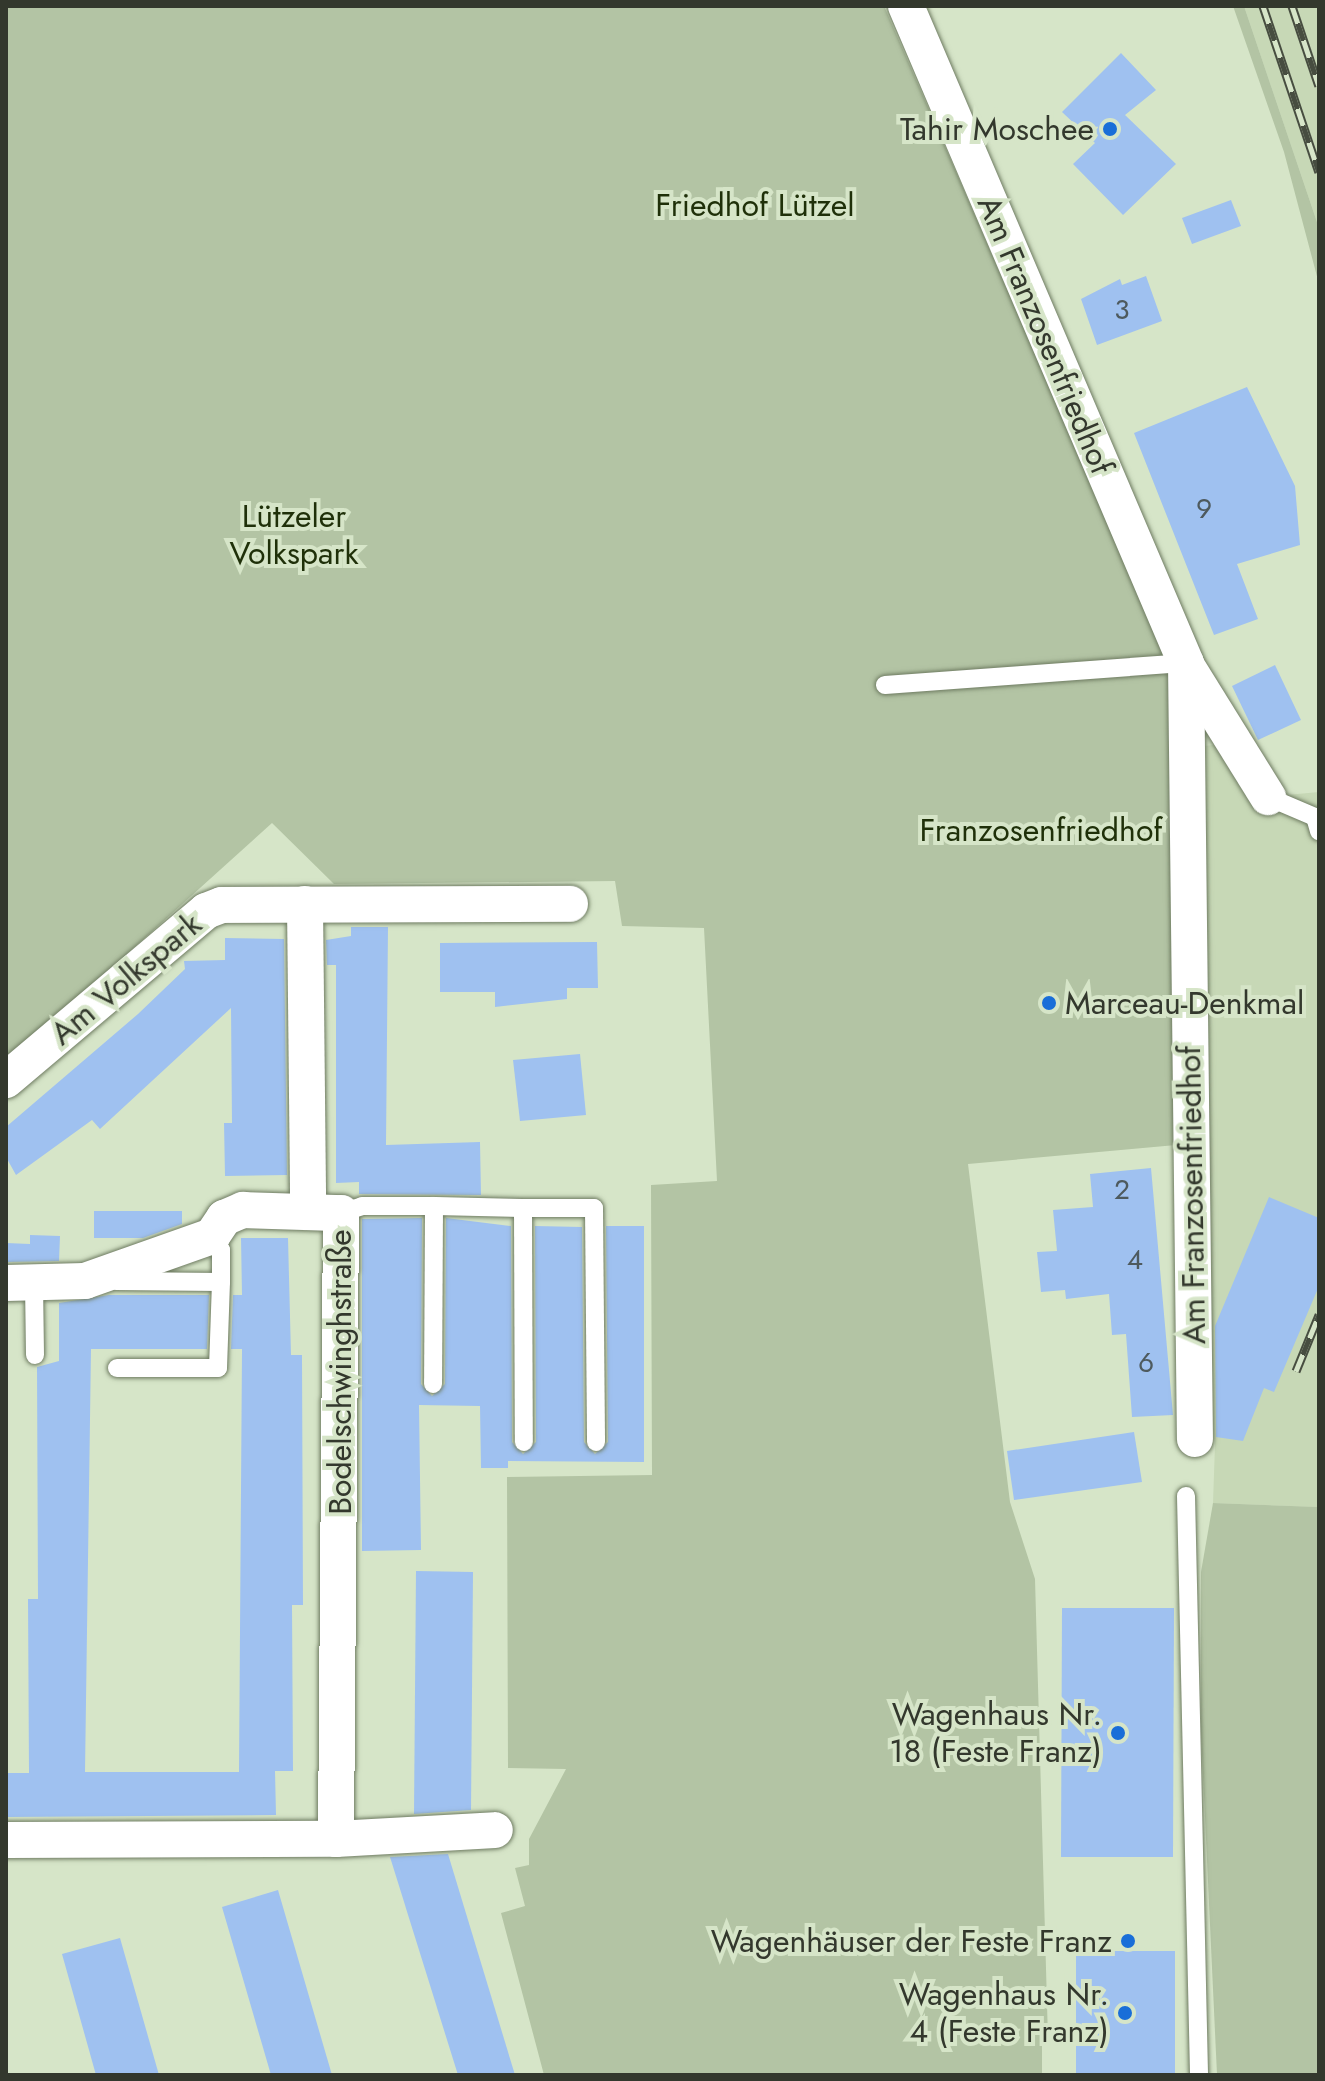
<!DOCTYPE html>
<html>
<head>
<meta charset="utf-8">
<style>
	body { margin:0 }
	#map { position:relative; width:1325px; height:2081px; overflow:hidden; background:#d6e5c8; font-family:Jost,sans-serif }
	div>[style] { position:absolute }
	.built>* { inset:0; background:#c7d8b6 }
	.green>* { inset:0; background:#b3c4a4 }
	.building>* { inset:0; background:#9fc1f0 }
	.roads { filter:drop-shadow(0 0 2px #6e7b61) drop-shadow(0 0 2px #6e7b61) }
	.service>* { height:18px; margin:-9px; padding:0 9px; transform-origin:9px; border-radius:9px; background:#fff }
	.minor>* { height:36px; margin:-18px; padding:0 18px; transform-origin:18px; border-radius:18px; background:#fff }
	.rail>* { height:9px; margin-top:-4.5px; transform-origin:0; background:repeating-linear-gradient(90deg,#d6e5c8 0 18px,#474d40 0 36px); box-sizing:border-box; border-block:2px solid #474d40 }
	.dots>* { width:22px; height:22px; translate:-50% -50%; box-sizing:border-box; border:4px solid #d6e5c8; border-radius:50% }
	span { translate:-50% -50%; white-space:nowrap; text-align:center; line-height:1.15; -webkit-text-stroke:8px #d6e5c8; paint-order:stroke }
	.number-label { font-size:28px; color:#4e5a5e }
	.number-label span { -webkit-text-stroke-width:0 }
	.poi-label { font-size:32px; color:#33382d }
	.right { translate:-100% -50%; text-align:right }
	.left { translate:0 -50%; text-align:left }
	.park-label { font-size:32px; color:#1f3009 }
	.street-label { font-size:32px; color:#33382d }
	.frame { position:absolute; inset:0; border:8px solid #33382d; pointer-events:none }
</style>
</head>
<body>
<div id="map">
	<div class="built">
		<i style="clip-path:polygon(1244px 6px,1319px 6px,1319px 228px)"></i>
		<i style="clip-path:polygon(1222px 744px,1253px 798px,1319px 792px,1319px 1507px,1213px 1503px,1215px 1445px,1201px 1298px,1195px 747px)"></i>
	</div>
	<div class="green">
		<i style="clip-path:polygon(6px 6px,884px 6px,1170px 665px,1176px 1145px,968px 1164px,1010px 1502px,1035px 1579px,1048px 2039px,1042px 2040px,1042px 2075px,544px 2075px,501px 1913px,525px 1906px,515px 1868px,529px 1865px,529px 1839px,566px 1769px,508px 1768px,507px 1477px,652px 1475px,651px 1185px,717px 1181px,704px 928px,622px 926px,615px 881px,334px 884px,272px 823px,6px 1063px)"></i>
		<i style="clip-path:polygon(1233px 6px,1244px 6px,1319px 228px,1319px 284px,1284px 152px)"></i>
		<i style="clip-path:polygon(1213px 1503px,1319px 1507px,1319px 2075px,1217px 2075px,1201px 1731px,1201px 1572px)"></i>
	</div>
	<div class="building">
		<i style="clip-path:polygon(1121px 53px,1156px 90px,1125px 115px,1176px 164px,1123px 215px,1073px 164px,1095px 143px,1062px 112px)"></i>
		<i style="clip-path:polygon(1231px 200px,1241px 226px,1192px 244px,1182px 218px)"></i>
		<i style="clip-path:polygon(1146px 276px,1162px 321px,1097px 345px,1081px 299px,1120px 279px,1122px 285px)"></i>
		<i style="clip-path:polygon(1247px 387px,1295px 486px,1300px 545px,1237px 564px,1258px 619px,1214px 635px,1134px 433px)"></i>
		<i style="clip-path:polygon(1275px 665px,1301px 720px,1258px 740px,1232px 686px)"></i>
		<i style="clip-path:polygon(351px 927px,388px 927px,386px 1145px,480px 1142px,481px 1195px,359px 1194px,359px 1182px,336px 1183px,336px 965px,327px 965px,326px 940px,351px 936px)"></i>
		<i style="clip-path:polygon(225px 938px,284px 939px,287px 1175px,225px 1176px,224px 1123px,232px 1123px,231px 1008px,100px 1129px,92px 1120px,16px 1175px,6px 1157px,6px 1127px,138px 1014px,185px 969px,184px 961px,225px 960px)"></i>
		<i style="clip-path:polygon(597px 942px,598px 988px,567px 988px,567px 999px,495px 1007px,495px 992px,440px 992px,440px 943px)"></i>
		<i style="clip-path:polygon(580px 1054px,586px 1115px,520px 1121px,513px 1060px)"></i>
		<i style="clip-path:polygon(1151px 1168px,1173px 1415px,1132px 1417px,1126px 1334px,1112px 1335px,1109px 1294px,1066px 1299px,1065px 1290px,1041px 1292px,1037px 1252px,1057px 1251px,1053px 1210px,1093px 1207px,1090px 1174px)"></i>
		<i style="clip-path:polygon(1269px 1197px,1319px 1218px,1319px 1286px,1274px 1392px,1264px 1388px,1243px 1441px,1216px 1437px,1215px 1326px)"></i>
		<i style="clip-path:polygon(94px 1211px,182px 1211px,182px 1224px,143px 1238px,94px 1238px)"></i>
		<i style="clip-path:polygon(422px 1218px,421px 1384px,432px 1396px,445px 1384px,446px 1218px,511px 1226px,512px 1442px,523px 1454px,536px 1442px,535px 1226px,582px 1227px,584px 1442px,595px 1454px,608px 1442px,606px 1226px,644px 1226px,644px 1462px,508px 1461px,508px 1468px,481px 1468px,480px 1406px,419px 1405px,421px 1550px,362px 1551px,362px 1219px)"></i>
		<i style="clip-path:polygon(30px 1235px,60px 1236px,59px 1261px,6px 1262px,6px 1243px,30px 1244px)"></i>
		<i style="clip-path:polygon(241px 1238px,288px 1238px,291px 1355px,302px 1355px,303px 1605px,292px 1605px,293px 1771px,275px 1771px,276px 1815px,6px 1817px,6px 1773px,29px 1773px,28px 1599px,38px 1599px,37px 1367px,59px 1361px,59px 1303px,109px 1295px,209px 1295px,207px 1349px,91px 1349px,85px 1772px,239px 1772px,242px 1349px,231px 1349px,233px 1295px,242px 1295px)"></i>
		<i style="clip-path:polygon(1134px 1432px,1142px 1482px,1014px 1500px,1007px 1451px)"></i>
		<i style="clip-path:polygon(416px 1571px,473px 1572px,471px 1810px,414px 1814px)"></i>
		<i style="clip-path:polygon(1062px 1608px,1174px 1608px,1173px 1857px,1061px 1857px)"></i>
		<i style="clip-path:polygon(448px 1854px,515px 2075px,458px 2075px,390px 1857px)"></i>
		<i style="clip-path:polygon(278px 1890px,332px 2075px,271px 2075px,222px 1907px)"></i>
		<i style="clip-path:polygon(120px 1938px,159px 2075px,96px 2075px,62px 1954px)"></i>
		<i style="clip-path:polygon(1076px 1951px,1175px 1951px,1175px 2075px,1076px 2075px)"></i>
	</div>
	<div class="roads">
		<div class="service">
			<i style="left:885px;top:685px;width:302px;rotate:-4.2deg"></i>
			<i style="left:1268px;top:797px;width:51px;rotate:23.1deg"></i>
			<i style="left:1315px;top:817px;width:15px;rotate:74deg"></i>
			<i style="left:434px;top:1206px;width:89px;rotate:1.3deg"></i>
			<i style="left:523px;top:1208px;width:234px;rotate:89.8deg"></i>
			<i style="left:523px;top:1208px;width:71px"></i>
			<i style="left:594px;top:1208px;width:234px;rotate:89.5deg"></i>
			<i style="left:341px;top:1213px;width:22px;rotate:-18deg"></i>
			<i style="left:362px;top:1206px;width:72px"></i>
			<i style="left:434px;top:1206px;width:178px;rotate:90.3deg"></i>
			<i style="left:116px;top:1281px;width:105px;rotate:0.5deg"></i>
			<i style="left:221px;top:1282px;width:32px;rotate:-90deg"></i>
			<i style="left:221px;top:1250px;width:17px;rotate:-123deg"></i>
			<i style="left:34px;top:1283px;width:72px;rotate:89.2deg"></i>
			<i style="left:117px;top:1368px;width:101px"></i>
			<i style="left:218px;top:1368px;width:86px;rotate:-88deg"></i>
			<i style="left:1186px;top:1496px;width:579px;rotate:88.71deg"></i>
		</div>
		<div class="minor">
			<i style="left:906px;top:6px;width:714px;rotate:66.92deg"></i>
			<i style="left:1186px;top:663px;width:776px;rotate:89.34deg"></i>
			<i style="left:1188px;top:668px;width:152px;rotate:58.2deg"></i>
			<i style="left:305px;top:904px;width:308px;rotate:89.4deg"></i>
			<i style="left:6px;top:1080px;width:262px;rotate:-40.2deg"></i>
			<i style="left:206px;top:911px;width:17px;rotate:-21deg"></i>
			<i style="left:222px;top:905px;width:348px;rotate:-0.2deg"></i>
			<i style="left:6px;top:1283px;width:79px;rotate:-1.5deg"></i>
			<i style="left:85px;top:1281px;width:135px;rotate:-19.5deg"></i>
			<i style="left:212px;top:1236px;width:22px;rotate:-56deg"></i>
			<i style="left:224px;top:1218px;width:21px;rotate:-23deg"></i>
			<i style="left:243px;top:1210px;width:98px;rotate:1.8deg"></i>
			<i style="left:341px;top:1213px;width:626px;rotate:90.46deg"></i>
			<i style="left:6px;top:1840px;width:330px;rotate:-0.2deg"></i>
			<i style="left:336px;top:1839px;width:159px;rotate:-3.2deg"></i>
		</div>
	</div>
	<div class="rail">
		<i style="left:1263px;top:6px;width:175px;rotate:71.4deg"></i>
		<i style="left:1292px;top:6px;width:84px;rotate:71.4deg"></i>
		<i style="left:1296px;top:1371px;width:61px;rotate:-67.7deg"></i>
	</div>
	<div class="dots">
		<i style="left:1110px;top:129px;background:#196ed8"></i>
		<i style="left:1049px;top:1003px;background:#196ed8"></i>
		<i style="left:1118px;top:1733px;background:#196ed8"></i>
		<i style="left:1128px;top:1941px;background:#196ed8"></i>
		<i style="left:1125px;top:2013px;background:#196ed8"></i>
	</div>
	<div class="number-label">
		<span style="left:1122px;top:310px">3</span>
		<span style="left:1204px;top:509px">9</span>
		<span style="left:1122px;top:1190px">2</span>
		<span style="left:1135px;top:1260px">4</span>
		<span style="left:1146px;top:1363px">6</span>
	</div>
	<div class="poi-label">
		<span class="right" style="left:1094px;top:129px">Tahir Moschee</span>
		<span class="left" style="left:1065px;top:1003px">Marceau-Denkmal</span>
		<span class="right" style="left:1102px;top:1733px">Wagenhaus Nr.<br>18 (Feste Franz)</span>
		<span class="right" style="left:1112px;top:1941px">Wagenhäuser der Feste Franz</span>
		<span class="right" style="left:1109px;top:2013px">Wagenhaus Nr.<br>4 (Feste Franz)</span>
	</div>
	<div class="park-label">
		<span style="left:755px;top:205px">Friedhof Lützel</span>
		<span style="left:294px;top:535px">Lützeler<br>Volkspark</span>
		<span style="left:1041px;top:830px">Franzosenfriedhof</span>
	</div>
	<div class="street-label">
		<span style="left:1045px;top:335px;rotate:67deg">Am Franzosenfriedhof</span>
		<span style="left:126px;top:979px;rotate:-40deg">Am Volkspark</span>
		<span style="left:1192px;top:1195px;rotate:-91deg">Am Franzosenfriedhof</span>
		<span style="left:340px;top:1372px;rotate:-90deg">Bodelschwinghstraße</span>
	</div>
	<div class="frame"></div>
</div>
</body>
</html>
